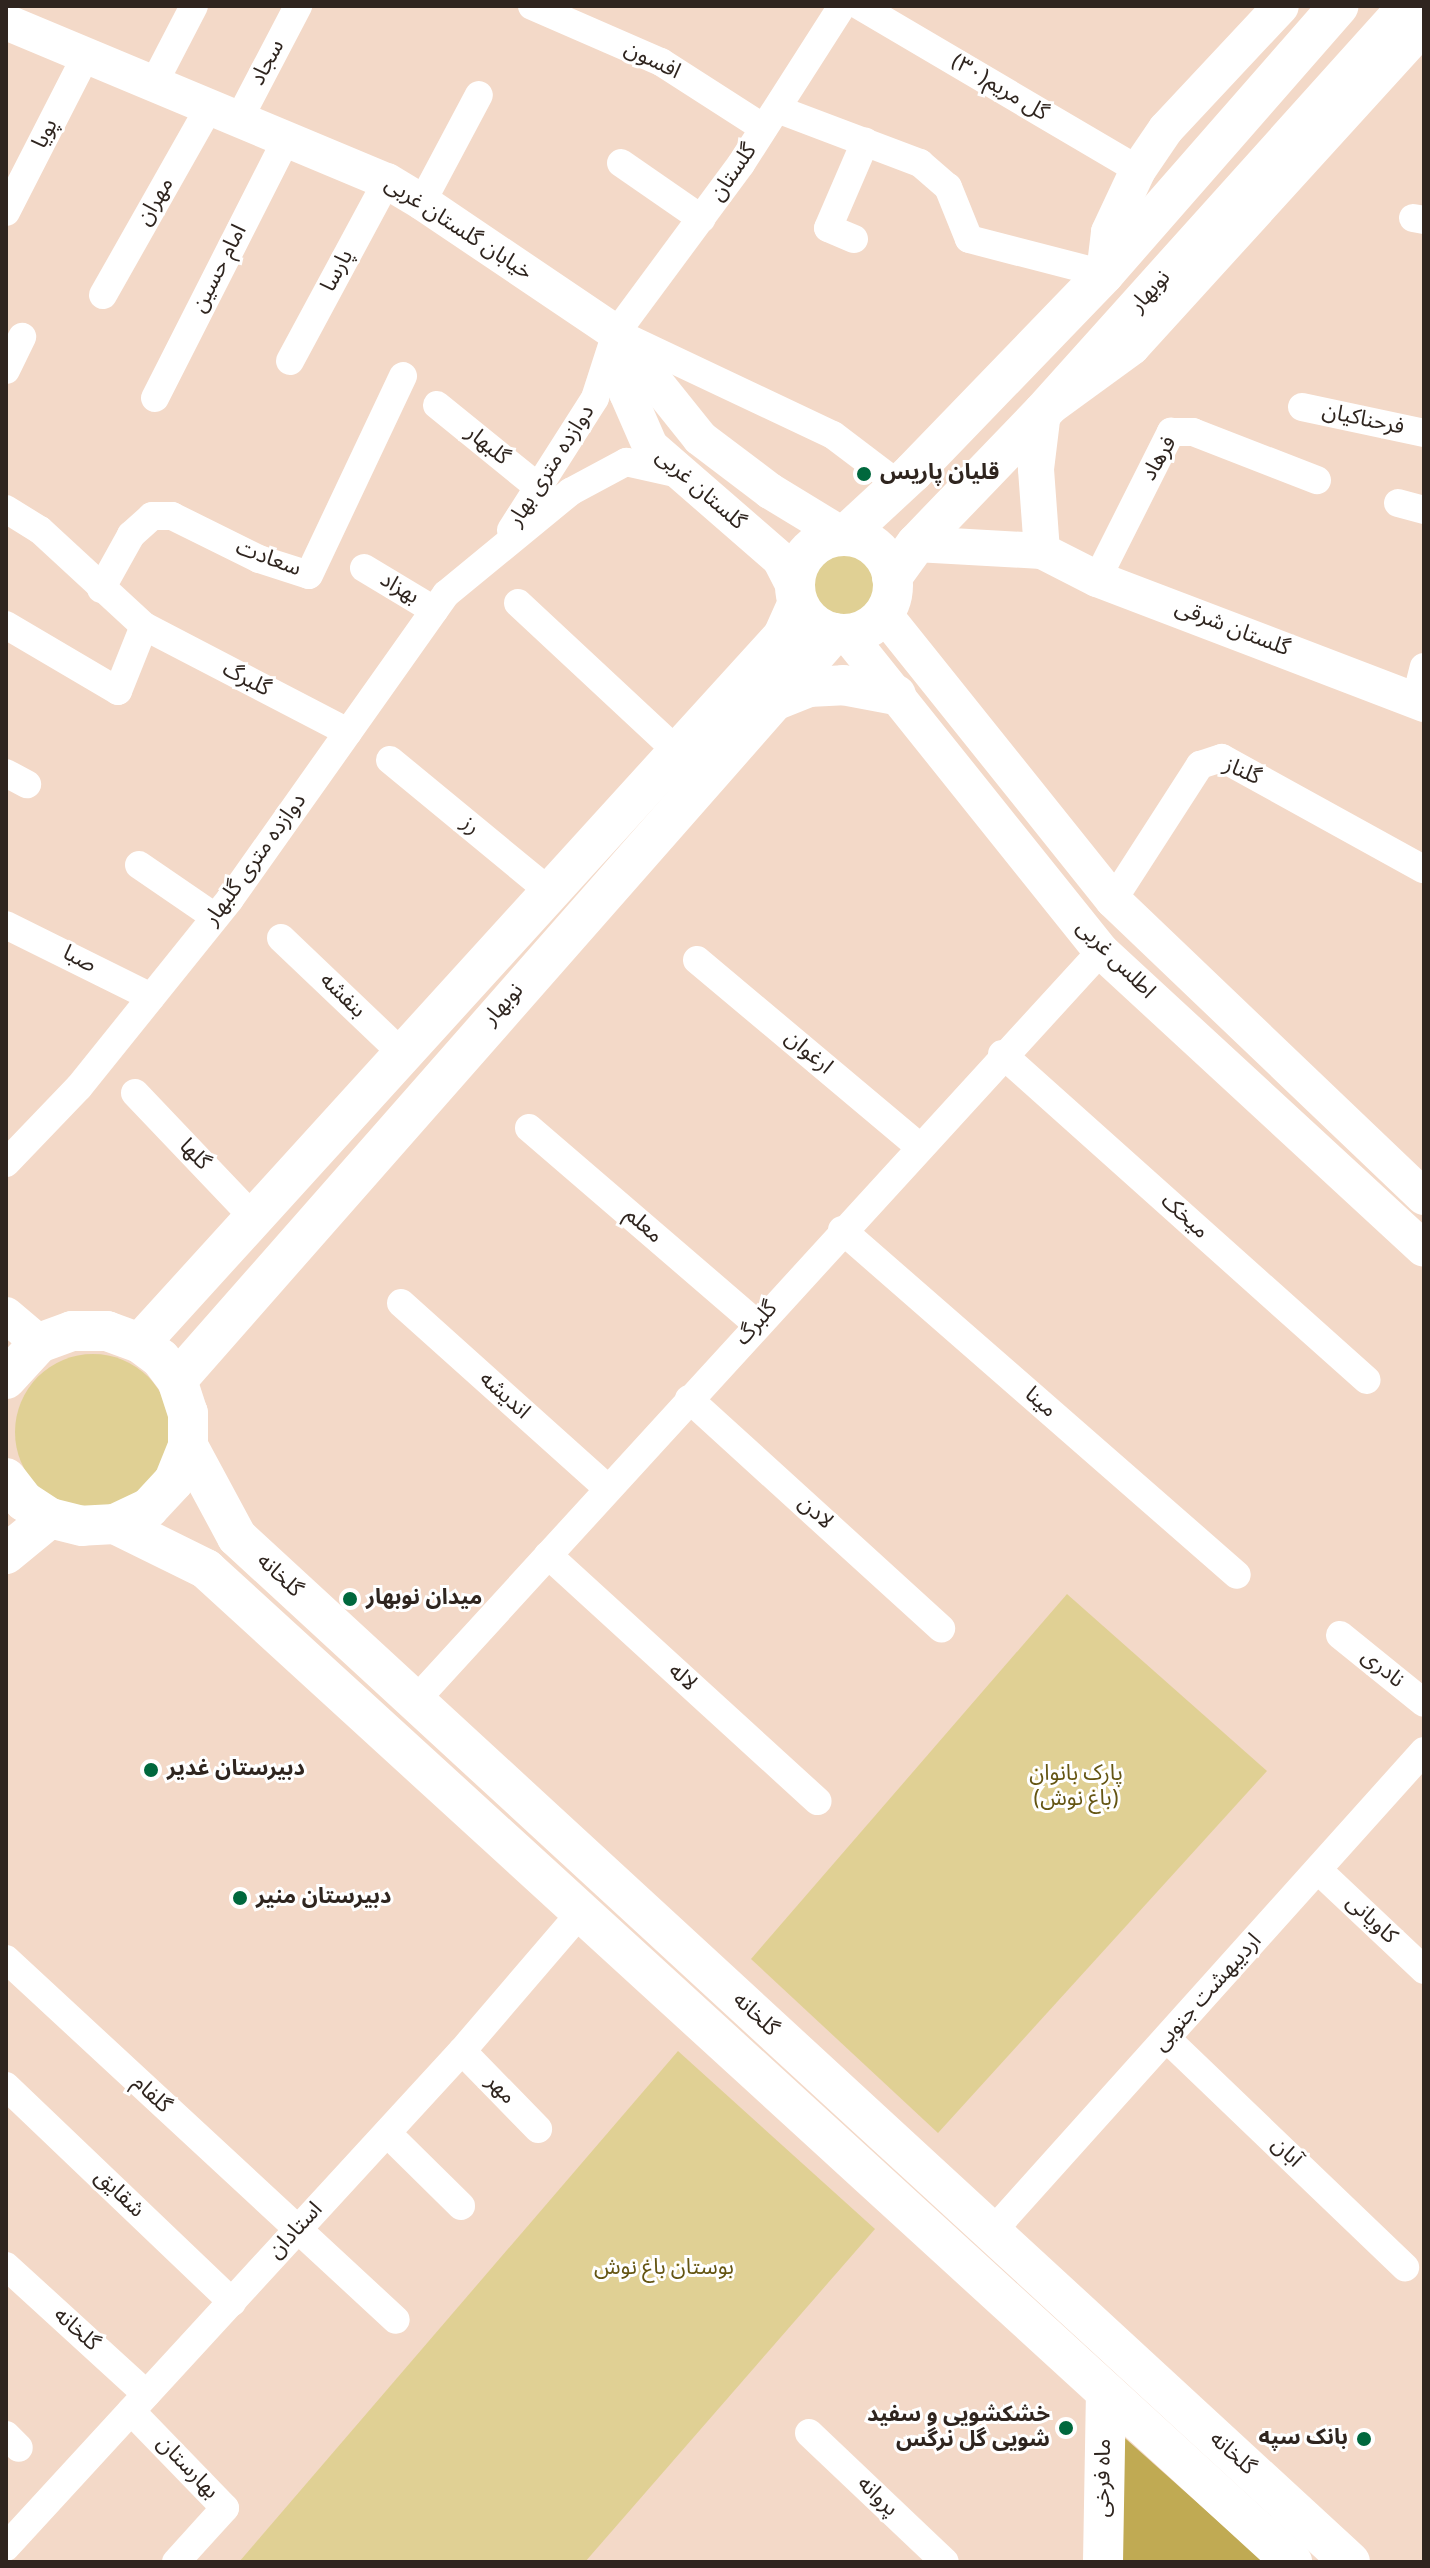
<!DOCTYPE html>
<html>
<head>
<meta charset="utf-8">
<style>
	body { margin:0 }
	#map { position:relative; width:1430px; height:2568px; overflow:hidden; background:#f3d9c8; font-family:Overpass,"Noto Sans Arabic",sans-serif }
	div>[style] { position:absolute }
	.green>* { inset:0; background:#e0d094 }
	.round { border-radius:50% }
	.forest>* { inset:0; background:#c0aa53 }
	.minor>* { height:28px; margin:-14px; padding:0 14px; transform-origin:14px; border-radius:14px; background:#fff }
	.tertiary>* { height:36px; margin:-18px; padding:0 18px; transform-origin:18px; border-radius:18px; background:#fff }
	.secondary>* { height:40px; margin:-20px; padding:0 20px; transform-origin:20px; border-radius:20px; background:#fff }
	.secondary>.ring { margin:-20px; padding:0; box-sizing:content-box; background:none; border:40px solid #fff; border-radius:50% }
	.dots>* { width:22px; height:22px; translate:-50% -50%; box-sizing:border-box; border:4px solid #fff; border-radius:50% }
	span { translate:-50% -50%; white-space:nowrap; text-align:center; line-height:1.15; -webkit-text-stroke:6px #fff; paint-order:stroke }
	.street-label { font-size:22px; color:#2f251f }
	.poi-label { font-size:22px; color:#2f251f; font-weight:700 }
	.left { translate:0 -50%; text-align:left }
	.right { translate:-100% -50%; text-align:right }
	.park-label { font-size:22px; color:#645513 }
	.frame { position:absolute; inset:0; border:8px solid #2f251f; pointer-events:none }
</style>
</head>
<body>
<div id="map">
	<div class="green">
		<i class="round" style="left:810px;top:550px;width:68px;height:68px"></i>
		<i class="round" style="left:15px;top:1354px;width:156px;height:156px"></i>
		<i style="clip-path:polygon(1067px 1594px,1267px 1771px,938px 2133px,751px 1959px)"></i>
		<i style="clip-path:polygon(678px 2051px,875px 2229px,585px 2562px,239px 2562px)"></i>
	</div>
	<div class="forest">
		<i style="clip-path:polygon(1117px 2431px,1264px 2562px,1116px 2562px)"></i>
	</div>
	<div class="minor">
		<i style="left:532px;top:6px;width:141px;rotate:23.5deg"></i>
		<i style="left:661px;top:62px;width:122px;rotate:32.7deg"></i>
		<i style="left:860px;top:6px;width:323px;rotate:30.5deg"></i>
		<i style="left:153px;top:85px;width:89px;rotate:-62.6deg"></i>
		<i style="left:777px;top:109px;width:153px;rotate:20.7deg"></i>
		<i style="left:920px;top:163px;width:37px;rotate:41deg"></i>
		<i style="left:948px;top:187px;width:56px;rotate:68deg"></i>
		<i style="left:969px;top:239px;width:139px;rotate:14.5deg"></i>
		<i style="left:238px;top:121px;width:130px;rotate:-62.4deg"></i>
		<i style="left:621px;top:163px;width:98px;rotate:34.7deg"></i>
		<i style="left:422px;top:202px;width:121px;rotate:-62deg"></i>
		<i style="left:6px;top:212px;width:175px;rotate:-62.9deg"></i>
		<i style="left:1413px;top:218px;width:11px;rotate:10deg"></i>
		<i style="left:854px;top:239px;width:28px;rotate:-157deg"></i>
		<i style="left:828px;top:228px;width:94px;rotate:-66.7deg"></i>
		<i style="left:103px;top:295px;width:215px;rotate:-60.5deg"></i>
		<i style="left:617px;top:333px;width:239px;rotate:25.3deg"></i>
		<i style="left:833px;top:435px;width:83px;rotate:37.1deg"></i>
		<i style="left:290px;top:361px;width:204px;rotate:-61.7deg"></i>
		<i style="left:6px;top:370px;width:37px;rotate:-64deg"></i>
		<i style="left:155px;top:398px;width:289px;rotate:-63.1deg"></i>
		<i style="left:437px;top:405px;width:130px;rotate:39.1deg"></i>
		<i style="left:1302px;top:407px;width:125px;rotate:12deg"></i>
		<i style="left:1398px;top:503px;width:27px;rotate:15deg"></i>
		<i style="left:6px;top:509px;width:40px;rotate:32deg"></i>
		<i style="left:40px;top:530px;width:142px;rotate:42.7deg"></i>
		<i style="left:144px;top:626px;width:230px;rotate:27.5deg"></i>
		<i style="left:511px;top:530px;width:156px;rotate:-57.5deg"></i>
		<i style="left:595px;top:398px;width:68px;rotate:-72.1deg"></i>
		<i style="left:616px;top:333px;width:210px;rotate:-53.5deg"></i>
		<i style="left:741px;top:164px;width:188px;rotate:-57.4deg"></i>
		<i style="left:364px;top:568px;width:82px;rotate:31deg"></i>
		<i style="left:1097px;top:579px;width:165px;rotate:-63.3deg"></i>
		<i style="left:1171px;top:432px;width:22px"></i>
		<i style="left:1193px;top:432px;width:133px;rotate:21.2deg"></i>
		<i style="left:101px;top:589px;width:62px;rotate:-60.9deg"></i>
		<i style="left:131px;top:535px;width:28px;rotate:-42deg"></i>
		<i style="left:152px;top:516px;width:20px"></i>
		<i style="left:172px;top:516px;width:97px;rotate:26.3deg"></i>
		<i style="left:259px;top:559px;width:52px;rotate:17.7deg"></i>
		<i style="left:309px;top:575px;width:220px;rotate:-64.7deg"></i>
		<i style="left:518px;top:603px;width:219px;rotate:43deg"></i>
		<i style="left:6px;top:625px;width:130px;rotate:30.5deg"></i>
		<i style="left:118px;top:691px;width:70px;rotate:-68.2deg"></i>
		<i style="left:1415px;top:702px;width:36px;rotate:-76deg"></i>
		<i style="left:390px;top:760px;width:207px;rotate:39.5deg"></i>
		<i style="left:6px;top:773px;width:24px;rotate:28deg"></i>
		<i style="left:139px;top:865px;width:92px;rotate:34.4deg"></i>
		<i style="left:1113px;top:900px;width:161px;rotate:-57.2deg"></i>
		<i style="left:1200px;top:765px;width:23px;rotate:-18deg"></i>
		<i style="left:1222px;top:758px;width:230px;rotate:28.9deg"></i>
		<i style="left:6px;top:925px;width:162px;rotate:26.4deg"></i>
		<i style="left:281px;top:938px;width:168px;rotate:43.6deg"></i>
		<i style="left:697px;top:960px;width:290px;rotate:40deg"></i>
		<i style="left:1002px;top:1054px;width:489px;rotate:41.8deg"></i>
		<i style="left:135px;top:1093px;width:173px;rotate:46.4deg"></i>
		<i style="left:529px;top:1128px;width:301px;rotate:40.7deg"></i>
		<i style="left:6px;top:1163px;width:105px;rotate:-46.2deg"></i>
		<i style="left:79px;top:1087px;width:241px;rotate:-51.2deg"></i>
		<i style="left:230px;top:899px;width:374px;rotate:-54.7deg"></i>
		<i style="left:446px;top:594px;width:161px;rotate:-39.4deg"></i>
		<i style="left:570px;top:492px;width:64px;rotate:-28.2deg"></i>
		<i style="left:626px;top:462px;width:54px;rotate:12.8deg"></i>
		<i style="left:842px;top:1230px;width:524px;rotate:41.13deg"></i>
		<i style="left:401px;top:1303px;width:278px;rotate:41.9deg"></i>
		<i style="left:689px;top:1399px;width:341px;rotate:42.3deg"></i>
		<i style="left:548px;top:1555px;width:365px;rotate:42.4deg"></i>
		<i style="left:1340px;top:1635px;width:108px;rotate:39deg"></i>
		<i style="left:415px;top:1701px;width:1016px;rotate:-47.55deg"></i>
		<i style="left:1318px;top:1870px;width:146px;rotate:43.3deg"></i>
		<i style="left:6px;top:1959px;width:531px;rotate:42.79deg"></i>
		<i style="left:1167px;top:2039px;width:330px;rotate:43.8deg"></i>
		<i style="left:462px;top:2051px;width:109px;rotate:45.7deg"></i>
		<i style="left:6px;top:2086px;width:313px;rotate:43.7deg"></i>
		<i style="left:387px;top:2133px;width:104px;rotate:44.6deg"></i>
		<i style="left:991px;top:2233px;width:648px;rotate:-48.07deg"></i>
		<i style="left:6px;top:2266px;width:190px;rotate:42.4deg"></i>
		<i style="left:131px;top:2411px;width:135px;rotate:45.9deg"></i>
		<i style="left:225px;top:2508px;width:73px;rotate:132.2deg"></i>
		<i style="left:809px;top:2433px;width:187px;rotate:43.5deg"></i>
		<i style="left:6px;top:2435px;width:18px;rotate:45deg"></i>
		<i style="left:6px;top:2547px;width:674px;rotate:-47.41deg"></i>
		<i style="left:462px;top:2051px;width:183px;rotate:-49.4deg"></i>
	</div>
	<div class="tertiary">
		<i style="left:6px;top:22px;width:413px;rotate:22.7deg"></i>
		<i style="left:387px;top:181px;width:41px;rotate:31deg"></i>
		<i style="left:422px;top:202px;width:234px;rotate:34deg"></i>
		<i style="left:616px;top:333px;width:134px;rotate:51.3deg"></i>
		<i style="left:700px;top:438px;width:88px;rotate:37.1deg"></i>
		<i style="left:770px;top:491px;width:87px;rotate:31.3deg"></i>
		<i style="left:1104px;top:274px;width:42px;rotate:-83.2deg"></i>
		<i style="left:1109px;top:232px;width:68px;rotate:-64.9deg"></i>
		<i style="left:1138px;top:170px;width:50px;rotate:-55.7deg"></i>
		<i style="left:1166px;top:129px;width:168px;rotate:-46.9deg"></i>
		<i style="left:617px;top:339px;width:55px;rotate:79.5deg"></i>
		<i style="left:627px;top:393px;width:58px;rotate:66.5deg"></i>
		<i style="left:650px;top:446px;width:172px;rotate:41deg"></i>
		<i style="left:780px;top:559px;width:33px;rotate:63deg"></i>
		<i style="left:916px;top:544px;width:126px;rotate:3.2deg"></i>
		<i style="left:1042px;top:551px;width:62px;rotate:27deg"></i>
		<i style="left:1097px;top:579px;width:350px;rotate:20.9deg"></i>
		<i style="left:1042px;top:551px;width:82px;rotate:-94.2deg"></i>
		<i style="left:1036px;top:469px;width:57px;rotate:-83deg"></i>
		<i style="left:1043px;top:412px;width:110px;rotate:-36.1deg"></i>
		<i style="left:1132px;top:347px;width:434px;rotate:-47.7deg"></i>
		<i style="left:884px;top:614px;width:366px;rotate:51.3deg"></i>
		<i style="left:1113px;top:900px;width:430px;rotate:43.7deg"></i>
		<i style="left:847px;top:634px;width:406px;rotate:51.3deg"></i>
		<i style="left:1101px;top:951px;width:439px;rotate:42.7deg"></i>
		<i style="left:6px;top:1315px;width:43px;rotate:40.3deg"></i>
	</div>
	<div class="secondary">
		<i style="left:844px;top:536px;width:94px;rotate:-42.8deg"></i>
		<i style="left:913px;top:472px;width:275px;rotate:-46deg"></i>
		<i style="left:1104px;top:274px;width:356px;rotate:-48.8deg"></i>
		<i class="ring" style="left:795px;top:536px;width:58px;height:58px"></i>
		<i style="left:892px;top:577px;width:41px;rotate:-54deg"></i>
		<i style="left:916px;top:544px;width:183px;rotate:-46.1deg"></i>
		<i style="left:1043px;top:412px;width:546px;rotate:-48.04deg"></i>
		<i style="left:779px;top:699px;width:31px;rotate:-22deg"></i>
		<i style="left:808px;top:687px;width:35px;rotate:-3deg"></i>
		<i style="left:843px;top:685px;width:54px;rotate:10.7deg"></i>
		<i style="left:140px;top:1343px;width:956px;rotate:-47.71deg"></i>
		<i style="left:783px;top:636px;width:36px;rotate:-66deg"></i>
		<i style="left:6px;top:1379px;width:49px;rotate:-47.5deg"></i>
		<i style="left:39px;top:1343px;width:35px;rotate:-20deg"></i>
		<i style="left:72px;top:1331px;width:35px"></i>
		<i style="left:107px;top:1331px;width:35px;rotate:20deg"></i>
		<i style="left:140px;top:1343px;width:26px;rotate:37deg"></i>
		<i style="left:161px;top:1359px;width:26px;rotate:53deg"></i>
		<i style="left:177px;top:1380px;width:35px;rotate:72deg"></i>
		<i style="left:188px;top:1413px;width:33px;rotate:90deg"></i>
		<i style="left:188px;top:1446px;width:38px;rotate:112deg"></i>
		<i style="left:174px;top:1481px;width:37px;rotate:133deg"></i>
		<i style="left:149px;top:1508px;width:38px;rotate:155deg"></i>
		<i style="left:115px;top:1524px;width:33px;rotate:177deg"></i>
		<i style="left:82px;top:1526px;width:33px;rotate:-166deg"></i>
		<i style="left:50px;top:1518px;width:31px;rotate:-147deg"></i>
		<i style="left:24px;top:1501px;width:29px;rotate:-128deg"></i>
		<i style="left:177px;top:1380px;width:995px;rotate:-48.67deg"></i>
		<i style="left:188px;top:1446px;width:103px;rotate:61.7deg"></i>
		<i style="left:237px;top:1537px;width:1513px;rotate:42.64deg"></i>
		<i style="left:115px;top:1524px;width:102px;rotate:26.3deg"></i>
		<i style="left:206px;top:1569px;width:1472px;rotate:42.44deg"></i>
		<i style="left:6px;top:1554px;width:57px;rotate:-39.3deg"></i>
		<i style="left:1103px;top:2562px;width:169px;rotate:-89deg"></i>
	</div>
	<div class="dots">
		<i style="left:864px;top:474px;background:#00683d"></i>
		<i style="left:350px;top:1599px;background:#00683d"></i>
		<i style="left:151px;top:1770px;background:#00683d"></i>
		<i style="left:240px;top:1898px;background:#00683d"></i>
		<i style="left:1066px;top:2428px;background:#00683d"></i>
		<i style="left:1364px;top:2439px;background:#00683d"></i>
	</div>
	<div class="street-label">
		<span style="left:652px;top:61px;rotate:26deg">افسون</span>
		<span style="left:268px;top:63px;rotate:-62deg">سجاد</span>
		<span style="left:999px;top:88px;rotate:31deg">گل مریم(۳۰)</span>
		<span style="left:46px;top:134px;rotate:-63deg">پویا</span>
		<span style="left:734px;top:173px;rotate:-55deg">گلستان</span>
		<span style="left:156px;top:202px;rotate:-60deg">مهران</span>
		<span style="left:458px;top:229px;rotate:33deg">خیابان گلستان غربی</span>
		<span style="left:220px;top:269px;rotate:-63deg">امام حسین</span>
		<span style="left:338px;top:271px;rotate:-62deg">پارسا</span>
		<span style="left:1151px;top:292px;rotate:-48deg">نوبهار</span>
		<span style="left:1363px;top:420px;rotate:12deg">فرحناکیان</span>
		<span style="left:487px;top:446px;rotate:39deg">گلبهار</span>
		<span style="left:1160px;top:459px;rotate:-60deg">فرهاد</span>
		<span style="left:552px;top:466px;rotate:-57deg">دوازده متری بهار</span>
		<span style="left:700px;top:490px;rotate:41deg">گلستان غربی</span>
		<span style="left:268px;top:559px;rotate:20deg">سعادت</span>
		<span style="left:399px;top:589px;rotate:31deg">بهزاد</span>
		<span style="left:1232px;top:629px;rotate:21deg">گلستان شرقی</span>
		<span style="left:246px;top:680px;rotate:27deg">گلبرگ</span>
		<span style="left:1242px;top:772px;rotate:24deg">گلناز</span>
		<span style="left:470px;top:826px;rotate:40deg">رز</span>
		<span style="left:256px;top:860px;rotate:-54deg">دوازده متری گلبهار</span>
		<span style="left:79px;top:960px;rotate:27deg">صبا</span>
		<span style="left:1115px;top:960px;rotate:45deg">اطلس غربی</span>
		<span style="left:342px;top:996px;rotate:44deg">بنفشه</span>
		<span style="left:504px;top:1005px;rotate:-48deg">نوبهار</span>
		<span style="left:808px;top:1053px;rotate:40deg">ارغوان</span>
		<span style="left:194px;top:1155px;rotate:46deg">گلها</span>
		<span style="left:1184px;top:1217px;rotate:42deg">میخک</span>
		<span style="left:643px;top:1226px;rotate:41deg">معلم</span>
		<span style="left:757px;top:1324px;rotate:-48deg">گلبرگ</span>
		<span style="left:504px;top:1396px;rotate:42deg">اندیشه</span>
		<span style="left:1040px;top:1403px;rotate:41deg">مینا</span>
		<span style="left:815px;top:1513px;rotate:42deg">لادن</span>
		<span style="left:279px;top:1576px;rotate:43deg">گلخانه</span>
		<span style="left:1382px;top:1669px;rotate:39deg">نادری</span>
		<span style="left:682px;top:1678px;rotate:42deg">لاله</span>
		<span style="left:1371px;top:1920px;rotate:43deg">کاویانی</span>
		<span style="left:1208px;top:1993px;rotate:-48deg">اردیبهشت جنوبی</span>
		<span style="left:755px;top:2015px;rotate:43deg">گلخانه</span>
		<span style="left:500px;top:2090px;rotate:46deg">مهر</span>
		<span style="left:151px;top:2095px;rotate:43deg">گلفام</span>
		<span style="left:1286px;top:2153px;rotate:44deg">آبان</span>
		<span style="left:119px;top:2194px;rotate:44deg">شقایق</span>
		<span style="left:296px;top:2231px;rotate:-47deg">استادان</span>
		<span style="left:76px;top:2330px;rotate:42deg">گلخانه</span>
		<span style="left:1232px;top:2454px;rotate:42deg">گلخانه</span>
		<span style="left:187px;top:2468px;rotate:46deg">بهارستان</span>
		<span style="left:1104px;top:2478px;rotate:-89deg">ماه فرخی</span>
		<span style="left:877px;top:2497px;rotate:44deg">پروانه</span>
	</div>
	<div class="poi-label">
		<span class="left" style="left:880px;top:474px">قلیان پاریس</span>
		<span class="left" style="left:366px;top:1599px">میدان نوبهار</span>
		<span class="left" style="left:167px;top:1770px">دبیرستان غدیر</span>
		<span class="left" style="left:256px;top:1898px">دبیرستان منیر</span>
		<span class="right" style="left:1050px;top:2428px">خشکشویی و سفید<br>شویی گل نرگس</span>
		<span class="right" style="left:1348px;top:2439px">بانک سپه</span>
	</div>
	<div class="park-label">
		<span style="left:1076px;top:1787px">پارک بانوان<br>(باغ نوش)</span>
		<span style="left:664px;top:2269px">بوستان باغ نوش</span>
	</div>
	<div class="frame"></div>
</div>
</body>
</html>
